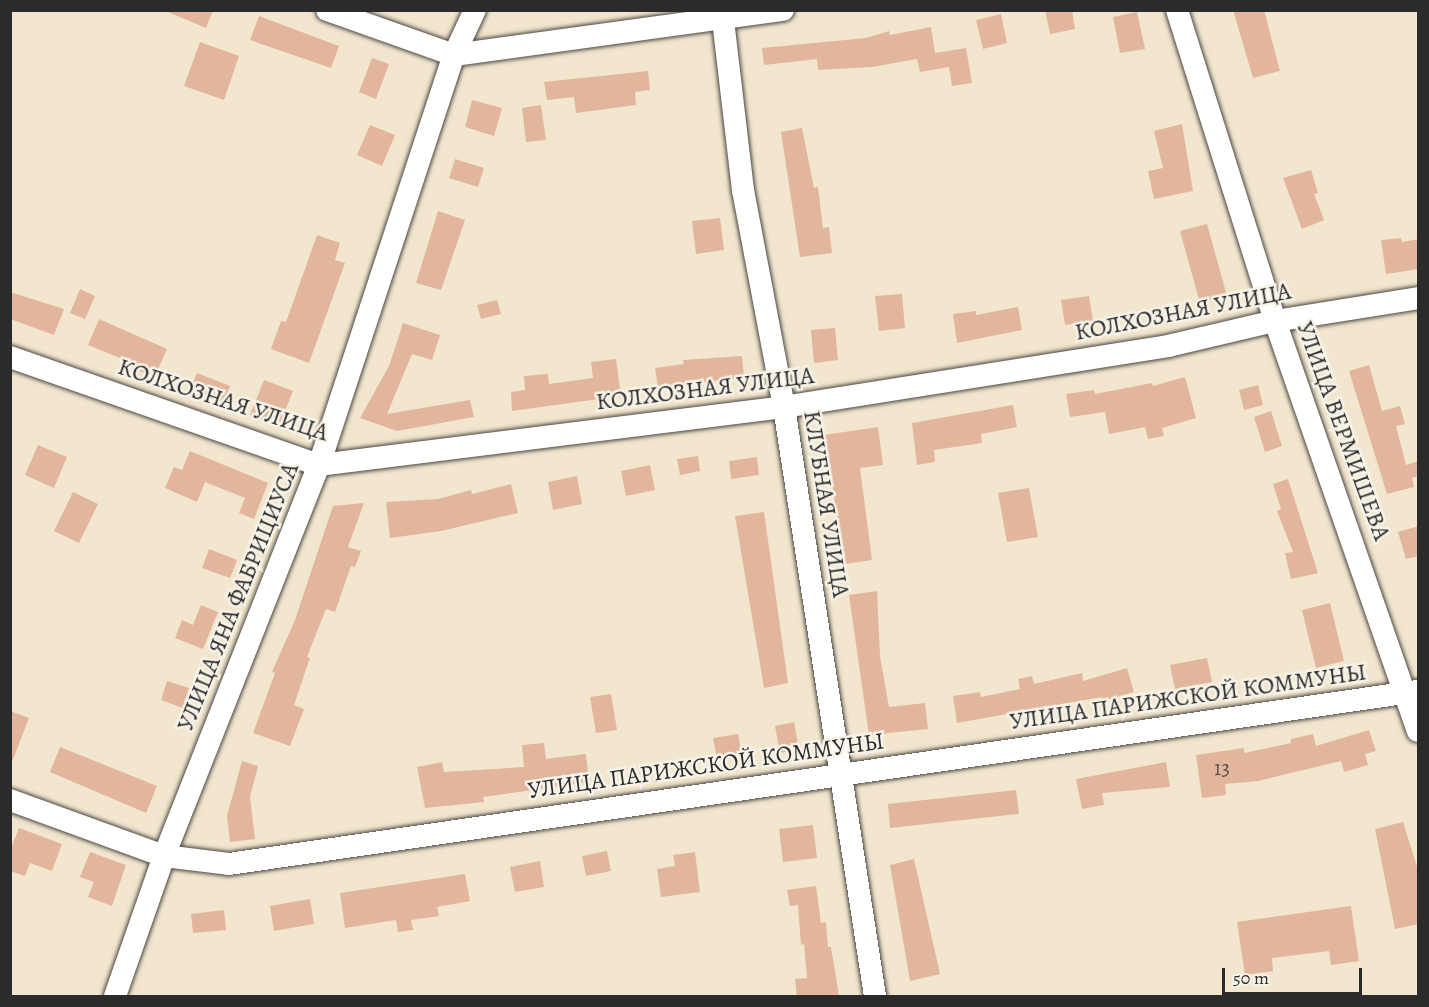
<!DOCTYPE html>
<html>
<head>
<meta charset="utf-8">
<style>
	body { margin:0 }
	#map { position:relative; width:1429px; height:1007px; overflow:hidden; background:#f3e6ce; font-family:Alegreya,serif }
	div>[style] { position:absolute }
	.building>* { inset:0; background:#e1b69d }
	.roads { filter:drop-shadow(0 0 2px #494743) drop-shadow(0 0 2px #494743) }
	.minor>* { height:22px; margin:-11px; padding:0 11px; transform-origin:11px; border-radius:11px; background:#fff }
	span { translate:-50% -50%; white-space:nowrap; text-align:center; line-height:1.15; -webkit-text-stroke:5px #f7f3e8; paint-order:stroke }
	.number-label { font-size:21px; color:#584e48 }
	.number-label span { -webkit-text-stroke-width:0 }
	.street-label { font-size:24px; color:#2b2b2b }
	.frame { position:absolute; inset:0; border:12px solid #2b2b2b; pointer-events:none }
	.scale { position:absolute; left:1222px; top:968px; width:140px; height:27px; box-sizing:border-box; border:3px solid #2b2b2b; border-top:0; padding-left:8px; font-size:18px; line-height:21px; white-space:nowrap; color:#2b2b2b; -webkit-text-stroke:4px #f7f3e8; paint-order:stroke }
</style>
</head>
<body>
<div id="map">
	<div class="building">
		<i style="clip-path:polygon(163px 10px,213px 10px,206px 28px)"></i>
		<i style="clip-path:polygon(1045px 10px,1072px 10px,1075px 29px,1050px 34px)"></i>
		<i style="clip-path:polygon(1233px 10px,1264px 10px,1280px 71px,1253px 78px)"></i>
		<i style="clip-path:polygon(1137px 12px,1145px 49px,1120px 53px,1113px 17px)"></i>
		<i style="clip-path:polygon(1001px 14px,1007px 43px,983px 49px,976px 20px)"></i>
		<i style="clip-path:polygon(259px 16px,339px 46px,331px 68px,250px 40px)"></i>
		<i style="clip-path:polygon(931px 27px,935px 53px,966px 48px,972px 83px,952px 86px,949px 67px,920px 72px,917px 59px,872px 67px,818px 70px,817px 59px,764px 65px,762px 48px,866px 38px,889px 31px,890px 35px)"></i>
		<i style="clip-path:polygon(200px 42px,239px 56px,224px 100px,184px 86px)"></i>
		<i style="clip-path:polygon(372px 58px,389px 64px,376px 99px,359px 92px)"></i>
		<i style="clip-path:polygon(648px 71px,650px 90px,635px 92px,636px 105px,576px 113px,574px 97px,547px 100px,544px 82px)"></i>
		<i style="clip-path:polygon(472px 100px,502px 108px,494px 136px,465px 127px)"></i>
		<i style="clip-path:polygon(541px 105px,546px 140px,526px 142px,522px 108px)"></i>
		<i style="clip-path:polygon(1182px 124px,1193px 191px,1154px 199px,1148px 171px,1163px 168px,1154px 131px)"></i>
		<i style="clip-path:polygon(370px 125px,395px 135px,382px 166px,357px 155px)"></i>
		<i style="clip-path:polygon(802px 128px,814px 188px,818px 187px,823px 228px,829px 227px,832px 253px,800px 257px,781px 132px)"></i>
		<i style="clip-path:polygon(455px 159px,484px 168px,478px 187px,449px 178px)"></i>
		<i style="clip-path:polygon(1311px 170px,1318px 193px,1314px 194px,1324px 220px,1302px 229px,1283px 178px)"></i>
		<i style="clip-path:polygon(438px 211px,465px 220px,441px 290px,416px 283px)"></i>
		<i style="clip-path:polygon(720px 218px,724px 250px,696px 254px,692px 221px)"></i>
		<i style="clip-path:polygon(1207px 224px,1227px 296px,1200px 303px,1180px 231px)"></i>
		<i style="clip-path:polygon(317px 235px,340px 243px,335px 260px,345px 263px,309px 363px,271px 349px,281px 321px,286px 322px)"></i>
		<i style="clip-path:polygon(1401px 238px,1402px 242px,1419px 239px,1419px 269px,1386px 274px,1381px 240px)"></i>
		<i style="clip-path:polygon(80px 289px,95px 296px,85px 319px,70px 313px)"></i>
		<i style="clip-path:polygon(10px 292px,64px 309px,54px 335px,10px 319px)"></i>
		<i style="clip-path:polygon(902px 294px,905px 328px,879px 331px,875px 296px)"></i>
		<i style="clip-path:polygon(1089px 296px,1093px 321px,1065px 325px,1061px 300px)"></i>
		<i style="clip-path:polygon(497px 300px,501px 314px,481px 319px,477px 305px)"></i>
		<i style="clip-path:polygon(1018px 307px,1022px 330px,957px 343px,953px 314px,976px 311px,976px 315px)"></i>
		<i style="clip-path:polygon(99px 319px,167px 349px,154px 378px,140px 371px,142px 367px,88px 345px)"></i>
		<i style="clip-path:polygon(403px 323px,440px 335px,432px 360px,412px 354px,387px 414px,470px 400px,474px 417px,397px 431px,360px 418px,389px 366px)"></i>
		<i style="clip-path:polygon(835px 328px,838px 360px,814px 363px,811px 330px)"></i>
		<i style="clip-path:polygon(742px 356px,744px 377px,658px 388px,655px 368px,684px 364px,683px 360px)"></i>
		<i style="clip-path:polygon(616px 359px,621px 396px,512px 411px,511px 392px,525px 390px,524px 376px,548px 374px,549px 384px,593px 378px,591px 362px)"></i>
		<i style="clip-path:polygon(1369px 365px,1382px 411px,1400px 406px,1405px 424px,1396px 426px,1406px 465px,1419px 461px,1419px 476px,1412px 478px,1414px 487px,1387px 494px,1349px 371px)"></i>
		<i style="clip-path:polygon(197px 373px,230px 386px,223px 404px,190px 391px)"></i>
		<i style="clip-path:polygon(1185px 377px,1196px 418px,1162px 428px,1164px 436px,1148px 439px,1145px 427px,1109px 434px,1105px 412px,1070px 417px,1066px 394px,1094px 390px,1095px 394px,1152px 383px,1153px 386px)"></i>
		<i style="clip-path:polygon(264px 380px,293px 391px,279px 426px,250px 415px)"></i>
		<i style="clip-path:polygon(1258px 385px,1263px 405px,1244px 410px,1239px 390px)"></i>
		<i style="clip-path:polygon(1013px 405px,1017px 427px,981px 434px,982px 443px,934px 450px,935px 462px,917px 465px,912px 423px)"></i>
		<i style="clip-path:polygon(1271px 411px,1282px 446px,1265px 452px,1254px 417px)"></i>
		<i style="clip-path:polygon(878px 427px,883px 465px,860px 468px,872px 560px,845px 564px,824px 435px)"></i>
		<i style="clip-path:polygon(38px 445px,67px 457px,54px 488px,25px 475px)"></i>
		<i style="clip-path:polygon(190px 451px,268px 483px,254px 519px,239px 513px,245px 498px,205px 482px,197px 502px,165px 488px,174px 467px,182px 470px)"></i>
		<i style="clip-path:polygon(698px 456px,700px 471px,680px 475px,677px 459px)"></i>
		<i style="clip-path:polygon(757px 457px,759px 475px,731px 479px,729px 461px)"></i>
		<i style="clip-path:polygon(650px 465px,655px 490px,626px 496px,621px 471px)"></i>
		<i style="clip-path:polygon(577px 476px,582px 504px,553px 510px,548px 482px)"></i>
		<i style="clip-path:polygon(1288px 479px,1318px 573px,1291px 579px,1285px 553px,1293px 552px,1277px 511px,1281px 509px,1273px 484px)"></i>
		<i style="clip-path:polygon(511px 484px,518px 513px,441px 531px,390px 538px,386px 502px,438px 499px,471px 490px,472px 494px)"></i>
		<i style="clip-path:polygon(1029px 488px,1038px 537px,1007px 542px,998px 493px)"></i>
		<i style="clip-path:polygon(73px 492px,98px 504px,79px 543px,54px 531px)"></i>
		<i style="clip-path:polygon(364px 503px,348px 547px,361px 551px,355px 567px,351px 566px,335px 612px,326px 609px,307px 657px,310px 658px,294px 705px,304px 709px,290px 746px,253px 733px,275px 673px,272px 672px,295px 620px,333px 506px)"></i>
		<i style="clip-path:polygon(764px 512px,788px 683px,764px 688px,735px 516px)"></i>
		<i style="clip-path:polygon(1419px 526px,1419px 556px,1406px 559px,1398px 532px)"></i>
		<i style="clip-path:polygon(209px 549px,237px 560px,230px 578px,202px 568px)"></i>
		<i style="clip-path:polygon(877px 591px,880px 656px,889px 707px,925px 703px,928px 729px,869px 735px,849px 595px)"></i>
		<i style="clip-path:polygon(1330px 603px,1344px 661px,1316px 668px,1302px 610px)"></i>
		<i style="clip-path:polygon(201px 605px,218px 612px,203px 649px,175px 638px,182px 620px,193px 625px)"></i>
		<i style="clip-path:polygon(1207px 658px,1212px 682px,1175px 689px,1170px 665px)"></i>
		<i style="clip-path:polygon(1127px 668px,1134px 692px,1103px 701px,1102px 697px,957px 723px,953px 696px,980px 692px,981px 697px,1020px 689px,1018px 679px,1032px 676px,1034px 684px,1082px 673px,1083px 681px)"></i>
		<i style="clip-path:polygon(167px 681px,189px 688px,183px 708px,161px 700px)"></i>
		<i style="clip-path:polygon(611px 694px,617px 730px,596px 733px,590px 697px)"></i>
		<i style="clip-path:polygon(10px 711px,29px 718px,12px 762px,10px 762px)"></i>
		<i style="clip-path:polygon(794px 722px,799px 749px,780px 753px,775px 726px)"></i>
		<i style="clip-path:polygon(1369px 730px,1376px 751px,1365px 754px,1368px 765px,1344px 772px,1341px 761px,1258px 781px,1225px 784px,1226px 795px,1202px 798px,1196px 755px,1244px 748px,1244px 753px,1291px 743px,1291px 739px,1313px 734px,1316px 746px)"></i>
		<i style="clip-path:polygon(738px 734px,742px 754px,717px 759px,713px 738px)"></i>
		<i style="clip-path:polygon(544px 743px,546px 759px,586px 754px,589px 782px,483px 797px,484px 802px,425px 808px,417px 767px,442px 762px,444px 772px,524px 767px,522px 745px)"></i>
		<i style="clip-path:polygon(60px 747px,157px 786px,146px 813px,50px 772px)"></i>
		<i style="clip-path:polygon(242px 761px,258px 766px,250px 797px,255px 839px,230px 842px,227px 816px)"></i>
		<i style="clip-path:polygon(1166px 762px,1170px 787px,1102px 793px,1104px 805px,1082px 809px,1076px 779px)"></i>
		<i style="clip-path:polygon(1016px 790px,1019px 814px,890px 828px,888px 804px)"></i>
		<i style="clip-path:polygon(1403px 822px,1419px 873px,1419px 924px,1395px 929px,1375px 829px)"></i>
		<i style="clip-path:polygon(813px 825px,817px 858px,783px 862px,779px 829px)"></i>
		<i style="clip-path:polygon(19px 828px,62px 844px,52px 871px,30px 863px,25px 876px,10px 871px,10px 851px)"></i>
		<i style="clip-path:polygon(607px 851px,611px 871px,586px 876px,582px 856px)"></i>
		<i style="clip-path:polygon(90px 852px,126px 865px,112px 906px,88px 897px,94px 882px,80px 877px)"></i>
		<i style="clip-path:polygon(695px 852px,700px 892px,661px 897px,657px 869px,675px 866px,673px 855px)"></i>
		<i style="clip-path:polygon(914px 859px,940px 974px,910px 981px,890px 865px)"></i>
		<i style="clip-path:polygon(540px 861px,544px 887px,515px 892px,510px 867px)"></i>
		<i style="clip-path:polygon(465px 874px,470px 901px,437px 907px,439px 916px,411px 920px,413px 930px,398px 932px,396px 920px,345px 928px,340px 893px)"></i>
		<i style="clip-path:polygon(816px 886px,821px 923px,826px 922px,828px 947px,831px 947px,839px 996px,797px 996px,795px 979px,807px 978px,804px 944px,801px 945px,798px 905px,790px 906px,787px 890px)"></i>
		<i style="clip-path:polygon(310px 899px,314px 924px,274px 931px,270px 906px)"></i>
		<i style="clip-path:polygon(1351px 906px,1359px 961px,1331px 965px,1329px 951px,1272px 958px,1273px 971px,1245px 975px,1237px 922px)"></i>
		<i style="clip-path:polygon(224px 910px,226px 930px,193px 933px,191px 914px)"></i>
	</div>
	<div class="roads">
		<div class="minor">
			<i style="left:327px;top:10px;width:135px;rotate:19.5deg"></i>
			<i style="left:454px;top:55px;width:332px;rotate:-7.8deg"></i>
			<i style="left:1177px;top:10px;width:326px;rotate:72.5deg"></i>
			<i style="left:1275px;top:321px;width:434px;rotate:70.8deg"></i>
			<i style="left:723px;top:20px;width:171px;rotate:83.3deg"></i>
			<i style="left:743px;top:190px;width:221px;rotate:79.3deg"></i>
			<i style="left:784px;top:407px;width:596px;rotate:81.22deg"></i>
			<i style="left:10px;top:357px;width:327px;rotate:19.3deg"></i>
			<i style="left:319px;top:465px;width:469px;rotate:-7.1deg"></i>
			<i style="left:784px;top:407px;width:389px;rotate:-9deg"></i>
			<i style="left:1168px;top:346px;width:110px;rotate:-13.2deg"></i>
			<i style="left:1275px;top:321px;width:145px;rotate:-9.1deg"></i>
			<i style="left:10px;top:800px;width:164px;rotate:20deg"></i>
			<i style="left:164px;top:856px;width:65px;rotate:7deg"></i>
			<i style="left:229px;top:864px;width:1202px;rotate:-8.28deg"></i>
			<i style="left:115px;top:996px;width:148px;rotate:-70.7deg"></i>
			<i style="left:164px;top:856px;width:421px;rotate:-68.4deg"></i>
			<i style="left:319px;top:465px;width:432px;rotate:-71.8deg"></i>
			<i style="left:454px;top:55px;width:50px;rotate:-65deg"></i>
		</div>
	</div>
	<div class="number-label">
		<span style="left:1222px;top:768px">13</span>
	</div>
	<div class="street-label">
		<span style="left:1183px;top:312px;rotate:-11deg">КОЛХОЗНАЯ УЛИЦА</span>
		<span style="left:705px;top:389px;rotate:-7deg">КОЛХОЗНАЯ УЛИЦА</span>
		<span style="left:223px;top:400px;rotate:18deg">КОЛХОЗНАЯ УЛИЦА</span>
		<span style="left:1343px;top:431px;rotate:70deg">УЛИЦА ВЕРМИШЕВА</span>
		<span style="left:826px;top:504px;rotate:81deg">КЛУБНАЯ УЛИЦА</span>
		<span style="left:238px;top:597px;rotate:-68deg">УЛИЦА ЯНА ФАБРИЦИУСА</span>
		<span style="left:1188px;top:697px;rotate:-8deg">УЛИЦА ПАРИЖСКОЙ КОММУНЫ</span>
		<span style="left:706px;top:766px;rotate:-8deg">УЛИЦА ПАРИЖСКОЙ КОММУНЫ</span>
	</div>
	<div class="frame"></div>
	<div class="scale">50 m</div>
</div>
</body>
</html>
